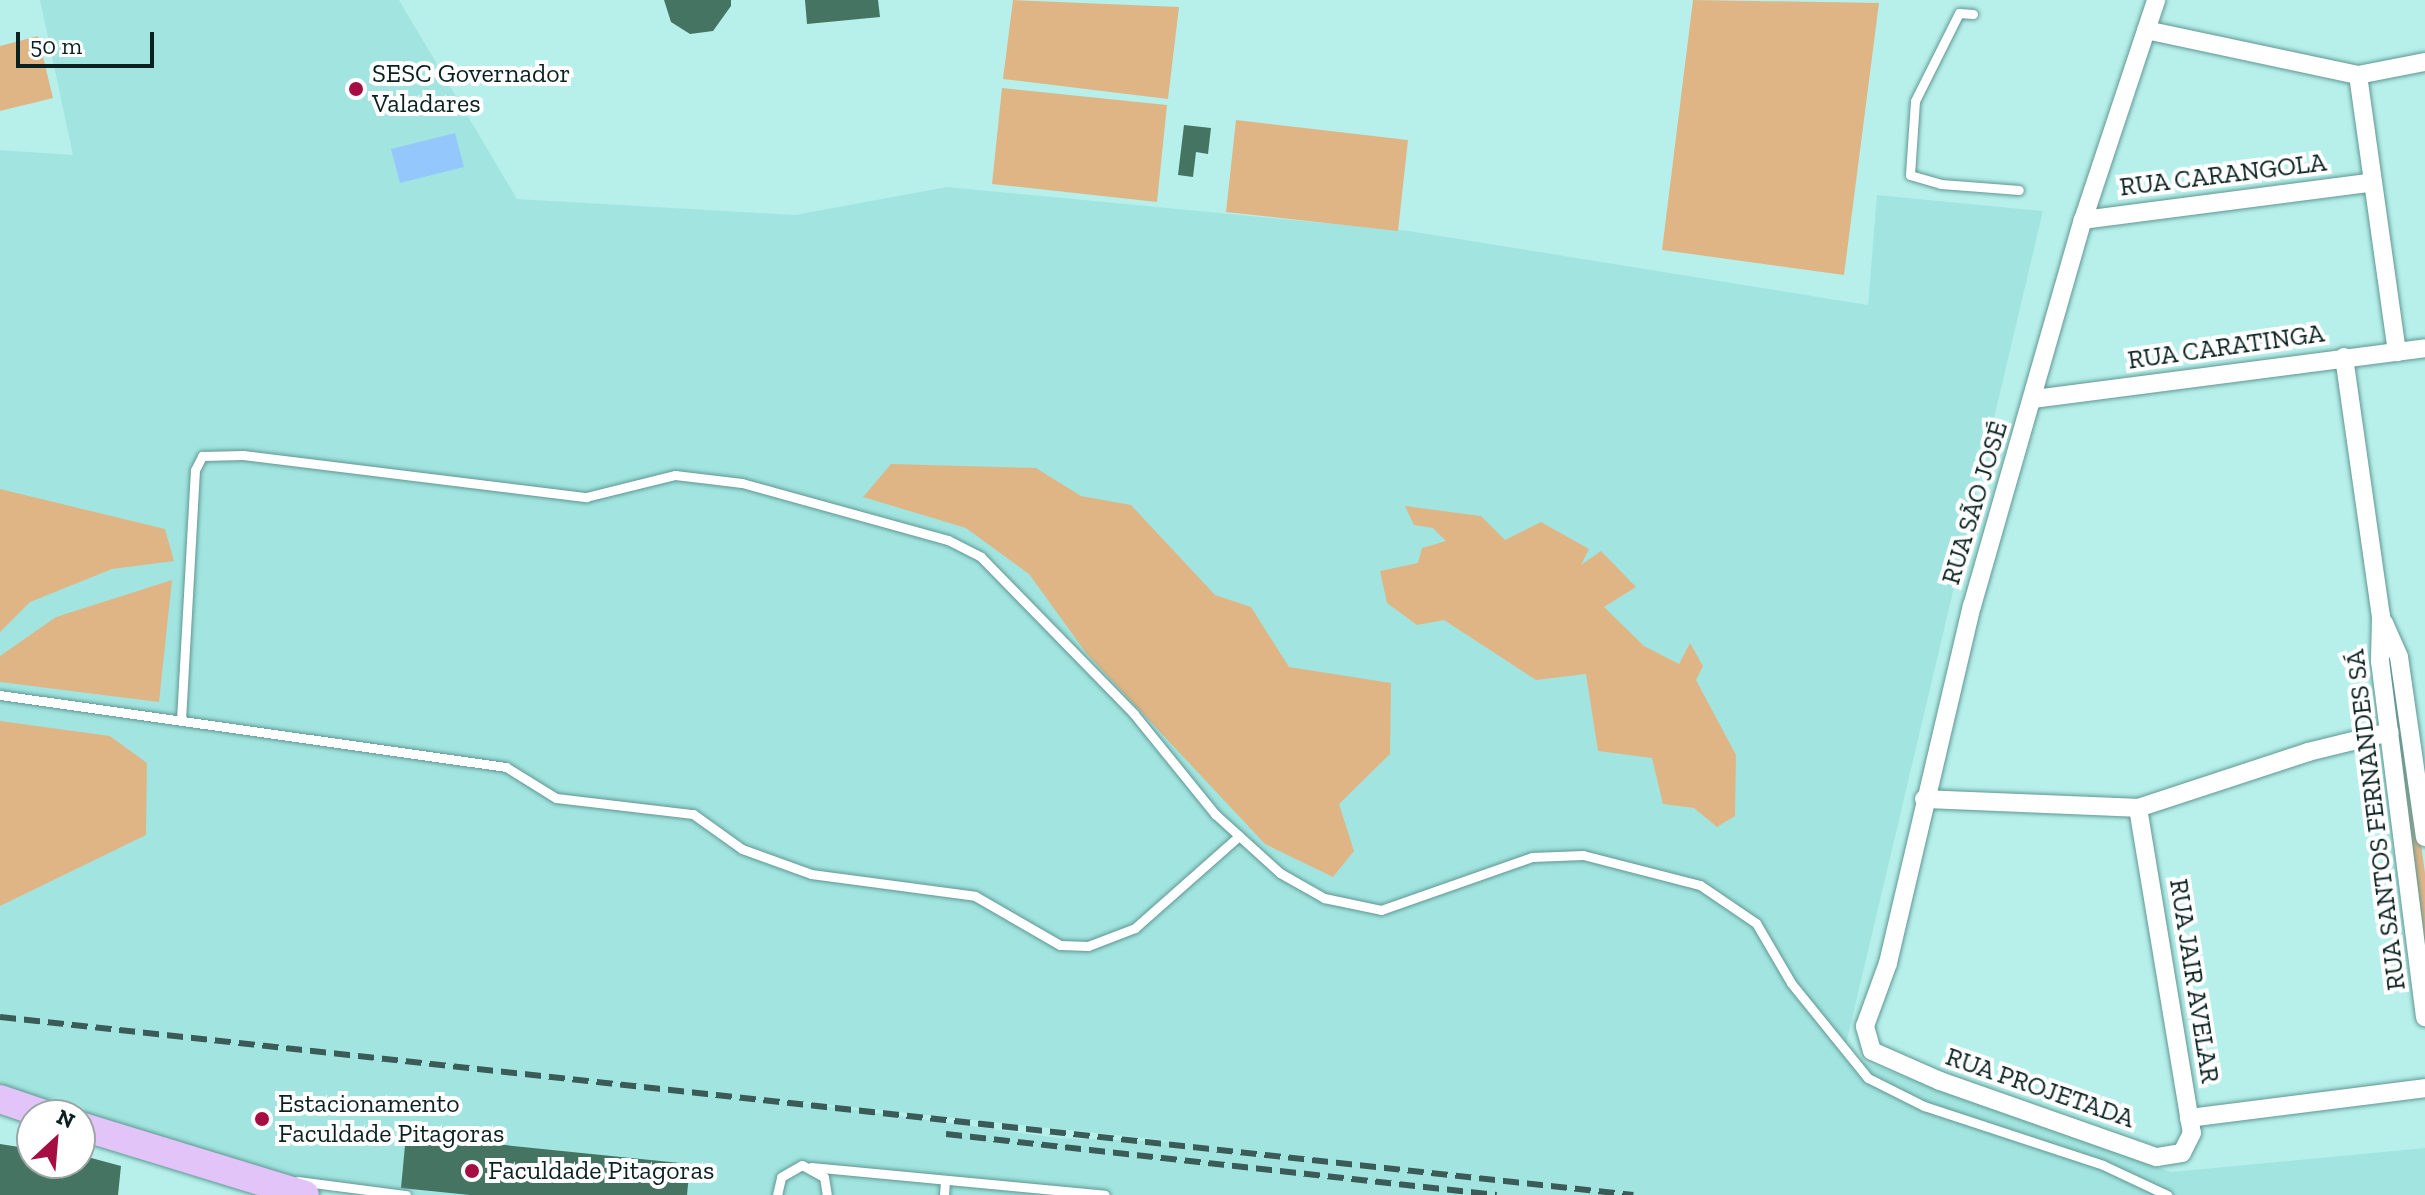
<!DOCTYPE html>
<html>
<head>
<meta charset="utf-8">
<style>
	body { margin:0 }
	#map { position:relative; width:2425px; height:1195px; overflow:hidden; background:#b7f0eb; font-family:"Zilla Slab",serif }
	div>[style] { position:absolute }
	.built>* { inset:0; background:#a2e5e0 }
	.green>* { inset:0; background:#dfb585 }
	.water>* { inset:0; background:#94c7fb }
	.building>* { inset:0; background:#457463 }
	.roads { filter:drop-shadow(0 0 2px #619793) drop-shadow(0 0 2px #619793) }
	.service>* { height:9px; margin:-4.5px; padding:0 4.5px; transform-origin:4.5px; border-radius:4.5px; background:#fff }
	.minor>* { height:18px; margin:-9px; padding:0 9px; transform-origin:9px; border-radius:9px; background:#fff }
	.primary>* { height:28px; margin:-14px; padding:0 14px; transform-origin:14px; border-radius:14px; background:#e2c4f9 }
	.rail>* { height:6px; margin-top:-3px; transform-origin:0; background:repeating-linear-gradient(90deg,#3a5b58 0 16px,transparent 0 24px) }
	.dots>* { width:22px; height:22px; translate:-50% -50%; box-sizing:border-box; border:4px solid #fff; border-radius:50% }
	span { translate:-50% -50%; white-space:nowrap; text-align:center; line-height:1.15; -webkit-text-stroke:8px #fff; paint-order:stroke }
	.poi-label { font-size:26px; color:#0a2120 }
	.left { translate:0 -50%; text-align:left }
	.street-label { font-size:26px; color:#0a2120 }
	.north { position:absolute; left:16px; top:1099px; width:80px; height:80px; box-sizing:border-box; background:#fff; border:2px solid #9da6a6; border-radius:50%; rotate:26deg; font-size:22px; font-weight:700; line-height:32px; text-align:center; color:#0a2120 }
	.north::after { content:''; display:block; margin:auto; width:28px; height:36px; background:#a50d43; clip-path:polygon(50% 0,100% 100%,50% 72%,0 100%) }
	.scale { position:absolute; left:16px; top:32px; width:138px; height:36px; box-sizing:border-box; border:4px solid #0a2120; border-top:0; padding-left:10px; font-size:24px; line-height:28px; white-space:nowrap; color:#0a2120; -webkit-text-stroke:6px #fff; paint-order:stroke }
</style>
</head>
<body>
<div id="map">
	<div class="built">
		<i style="clip-path:polygon(evenodd,40px 0,399px 0,517px 199px,795px 215px,947px 187px,1409px 231px,1868px 305px,1877px 195px,2043px 211px,1846px 1044px,1858px 1060px,2171px 1172px,2425px 1148px,2425px 1195px,350px 1195px,0 1089px,0 150px,73px 155px,40px 0,783px 1100px,1172px 1141px,1172px 1142px,1058px 1138px,783px 1100px)"></i>
	</div>
	<div class="green">
		<i style="clip-path:polygon(1013px 0,1179px 7px,1168px 99px,1003px 79px)"></i>
		<i style="clip-path:polygon(1693px 0,1879px 3px,1844px 275px,1662px 250px)"></i>
		<i style="clip-path:polygon(38px 36px,53px 98px,0 111px,0 46px)"></i>
		<i style="clip-path:polygon(1002px 88px,1167px 105px,1157px 202px,992px 184px)"></i>
		<i style="clip-path:polygon(1236px 120px,1408px 140px,1398px 231px,1226px 212px)"></i>
		<i style="clip-path:polygon(891px 464px,1036px 468px,1081px 496px,1131px 505px,1215px 595px,1251px 607px,1289px 667px,1391px 683px,1390px 754px,1339px 804px,1354px 851px,1333px 877px,1265px 844px,1087px 654px,1029px 574px,966px 528px,863px 497px)"></i>
		<i style="clip-path:polygon(0 489px,165px 529px,174px 561px,112px 569px,30px 602px,0 632px)"></i>
		<i style="clip-path:polygon(1405px 506px,1481px 516px,1505px 540px,1541px 522px,1589px 549px,1581px 565px,1601px 551px,1636px 587px,1604px 607px,1644px 646px,1679px 664px,1690px 643px,1703px 666px,1696px 680px,1736px 755px,1735px 816px,1717px 827px,1694px 808px,1663px 804px,1652px 758px,1598px 751px,1586px 674px,1536px 680px,1444px 620px,1417px 625px,1387px 603px,1380px 571px,1418px 563px,1422px 548px,1446px 541px,1433px 528px,1414px 525px)"></i>
		<i style="clip-path:polygon(172px 580px,159px 702px,0 682px,0 656px,56px 617px)"></i>
		<i style="clip-path:polygon(2389px 663px,2396px 665px,2425px 873px,2425px 979px)"></i>
		<i style="clip-path:polygon(0 721px,110px 736px,147px 763px,146px 835px,0 906px)"></i>
	</div>
	<div class="water">
		<i style="clip-path:polygon(455px 133px,464px 167px,400px 183px,391px 149px)"></i>
	</div>
	<div class="building">
		<i style="clip-path:polygon(664px 0,731px 0,731px 6px,713px 31px,690px 34px,671px 22px)"></i>
		<i style="clip-path:polygon(805px 0,878px 0,880px 17px,807px 24px)"></i>
		<i style="clip-path:polygon(1184px 125px,1211px 128px,1208px 154px,1196px 152px,1193px 177px,1178px 175px)"></i>
		<i style="clip-path:polygon(406px 1135px,690px 1164px,687px 1195px,470px 1195px,401px 1188px)"></i>
		<i style="clip-path:polygon(0 1144px,32px 1149px,32px 1163px,80px 1163px,80px 1155px,121px 1166px,118px 1195px,0 1195px)"></i>
	</div>
	<div class="roads">
		<div class="service">
			<i style="left:1973px;top:14px;width:14px;rotate:-176deg"></i>
			<i style="left:1959px;top:13px;width:98px;rotate:116.6deg"></i>
			<i style="left:1915px;top:101px;width:74px;rotate:93.9deg"></i>
			<i style="left:1910px;top:175px;width:32px;rotate:16deg"></i>
			<i style="left:1941px;top:184px;width:78px;rotate:4.4deg"></i>
			<i style="left:0;top:695px;width:511px;rotate:8.1deg"></i>
			<i style="left:506px;top:767px;width:59px;rotate:31.8deg"></i>
			<i style="left:556px;top:798px;width:138px;rotate:6.7deg"></i>
			<i style="left:693px;top:814px;width:60px;rotate:35.5deg"></i>
			<i style="left:742px;top:849px;width:73px;rotate:19.9deg"></i>
			<i style="left:811px;top:874px;width:165px;rotate:7.6deg"></i>
			<i style="left:975px;top:896px;width:98px;rotate:30deg"></i>
			<i style="left:1060px;top:945px;width:28px;rotate:2deg"></i>
			<i style="left:1088px;top:946px;width:50px;rotate:-21deg"></i>
			<i style="left:1135px;top:928px;width:139px;rotate:-41.5deg"></i>
			<i style="left:181px;top:720px;width:250px;rotate:-86.8deg"></i>
			<i style="left:195px;top:470px;width:16px;rotate:-63deg"></i>
			<i style="left:202px;top:456px;width:41px;rotate:-1.4deg"></i>
			<i style="left:243px;top:455px;width:346px;rotate:7deg"></i>
			<i style="left:586px;top:497px;width:92px;rotate:-13.9deg"></i>
			<i style="left:675px;top:475px;width:67px;rotate:6.8deg"></i>
			<i style="left:742px;top:483px;width:214px;rotate:15.5deg"></i>
			<i style="left:948px;top:540px;width:37px;rotate:27deg"></i>
			<i style="left:981px;top:557px;width:219px;rotate:45.7deg"></i>
			<i style="left:1134px;top:714px;width:129px;rotate:51deg"></i>
			<i style="left:1215px;top:814px;width:88px;rotate:42.2deg"></i>
			<i style="left:1280px;top:873px;width:51px;rotate:29.6deg"></i>
			<i style="left:1324px;top:898px;width:58px;rotate:11.9deg"></i>
			<i style="left:1381px;top:910px;width:160px;rotate:-19.3deg"></i>
			<i style="left:1532px;top:857px;width:51px;rotate:-2.2deg"></i>
			<i style="left:1583px;top:855px;width:121px;rotate:14.4deg"></i>
			<i style="left:1700px;top:885px;width:68px;rotate:34.2deg"></i>
			<i style="left:1756px;top:923px;width:69px;rotate:59.7deg"></i>
			<i style="left:1791px;top:983px;width:122px;rotate:51deg"></i>
			<i style="left:1868px;top:1078px;width:63px;rotate:26.6deg"></i>
			<i style="left:1924px;top:1106px;width:188px;rotate:18.2deg"></i>
			<i style="left:2103px;top:1165px;width:71px;rotate:25.1deg"></i>
			<i style="left:811px;top:1167px;width:295px;rotate:5.4deg"></i>
			<i style="left:298px;top:1181px;width:109px;rotate:7.4deg"></i>
			<i style="left:777px;top:1195px;width:18px;rotate:-77deg"></i>
			<i style="left:781px;top:1177px;width:24px;rotate:-30deg"></i>
			<i style="left:802px;top:1165px;width:25px;rotate:29deg"></i>
			<i style="left:824px;top:1177px;width:18px;rotate:81deg"></i>
			<i style="left:944px;top:1195px;width:15px;rotate:-86deg"></i>
		</div>
		<div class="minor">
			<i style="left:2146px;top:30px;width:217px;rotate:12deg"></i>
			<i style="left:2358px;top:75px;width:68px;rotate:-11deg"></i>
			<i style="left:2358px;top:75px;width:280px;rotate:82deg"></i>
			<i style="left:2083px;top:220px;width:288px;rotate:-7.4deg"></i>
			<i style="left:2344px;top:357px;width:262px;rotate:81.9deg"></i>
			<i style="left:2381px;top:616px;width:45px;rotate:91.3deg"></i>
			<i style="left:2380px;top:661px;width:359px;rotate:82.8deg"></i>
			<i style="left:2034px;top:399px;width:394px;rotate:-7.4deg"></i>
			<i style="left:2384px;top:623px;width:37px;rotate:66deg"></i>
			<i style="left:2399px;top:657px;width:182px;rotate:81.8deg"></i>
			<i style="left:1924px;top:799px;width:214px;rotate:2.4deg"></i>
			<i style="left:2138px;top:808px;width:179px;rotate:-18.2deg"></i>
			<i style="left:2308px;top:752px;width:84px;rotate:-13.7deg"></i>
			<i style="left:2138px;top:808px;width:329px;rotate:80.6deg"></i>
			<i style="left:2192px;top:1133px;width:22px;rotate:117deg"></i>
			<i style="left:2182px;top:1153px;width:26px;rotate:171deg"></i>
			<i style="left:2156px;top:1157px;width:229px;rotate:-160.6deg"></i>
			<i style="left:1940px;top:1081px;width:74px;rotate:-156.2deg"></i>
			<i style="left:1872px;top:1051px;width:26px;rotate:-106deg"></i>
			<i style="left:1865px;top:1026px;width:67px;rotate:-69.9deg"></i>
			<i style="left:1888px;top:963px;width:367px;rotate:-76.8deg"></i>
			<i style="left:1972px;top:606px;width:402px;rotate:-74deg"></i>
			<i style="left:2083px;top:220px;width:232px;rotate:-71.6deg"></i>
			<i style="left:2189px;top:1118px;width:238px;rotate:-7.2deg"></i>
		</div>
		<div class="primary">
			<i style="left:0;top:1099px;width:50px;rotate:18.8deg"></i>
			<i style="left:80px;top:1126px;width:235px;rotate:17deg"></i>
		</div>
	</div>
	<div class="rail">
		<i style="left:0;top:1017px;width:1643px;rotate:6.22deg"></i>
		<i style="left:946px;top:1134px;width:554px;rotate:6.32deg"></i>
	</div>
	<div class="dots">
		<i style="left:356px;top:89px;background:#a50d43"></i>
		<i style="left:262px;top:1119px;background:#a50d43"></i>
		<i style="left:472px;top:1171px;background:#a50d43"></i>
	</div>
	<div class="poi-label">
		<span class="left" style="left:372px;top:89px">SESC Governador<br>Valadares</span>
		<span class="left" style="left:278px;top:1119px">Estacionamento<br>Faculdade Pitagoras</span>
		<span class="left" style="left:488px;top:1171px">Faculdade Pitagoras</span>
	</div>
	<div class="street-label">
		<span style="left:2223px;top:175px;rotate:-7deg">RUA CARANGOLA</span>
		<span style="left:2226px;top:347px;rotate:-8deg">RUA CARATINGA</span>
		<span style="left:1975px;top:503px;rotate:-73deg">RUA SÃO JOSÉ</span>
		<span style="left:2376px;top:820px;rotate:-97deg">RUA SANTOS FERNANDES SÁ</span>
		<span style="left:2194px;top:981px;rotate:81deg">RUA JAIR AVELAR</span>
		<span style="left:2040px;top:1088px;rotate:19deg">RUA PROJETADA</span>
	</div>
	<div class="north">N</div>
	<div class="scale">50 m</div>
</div>
</body>
</html>
